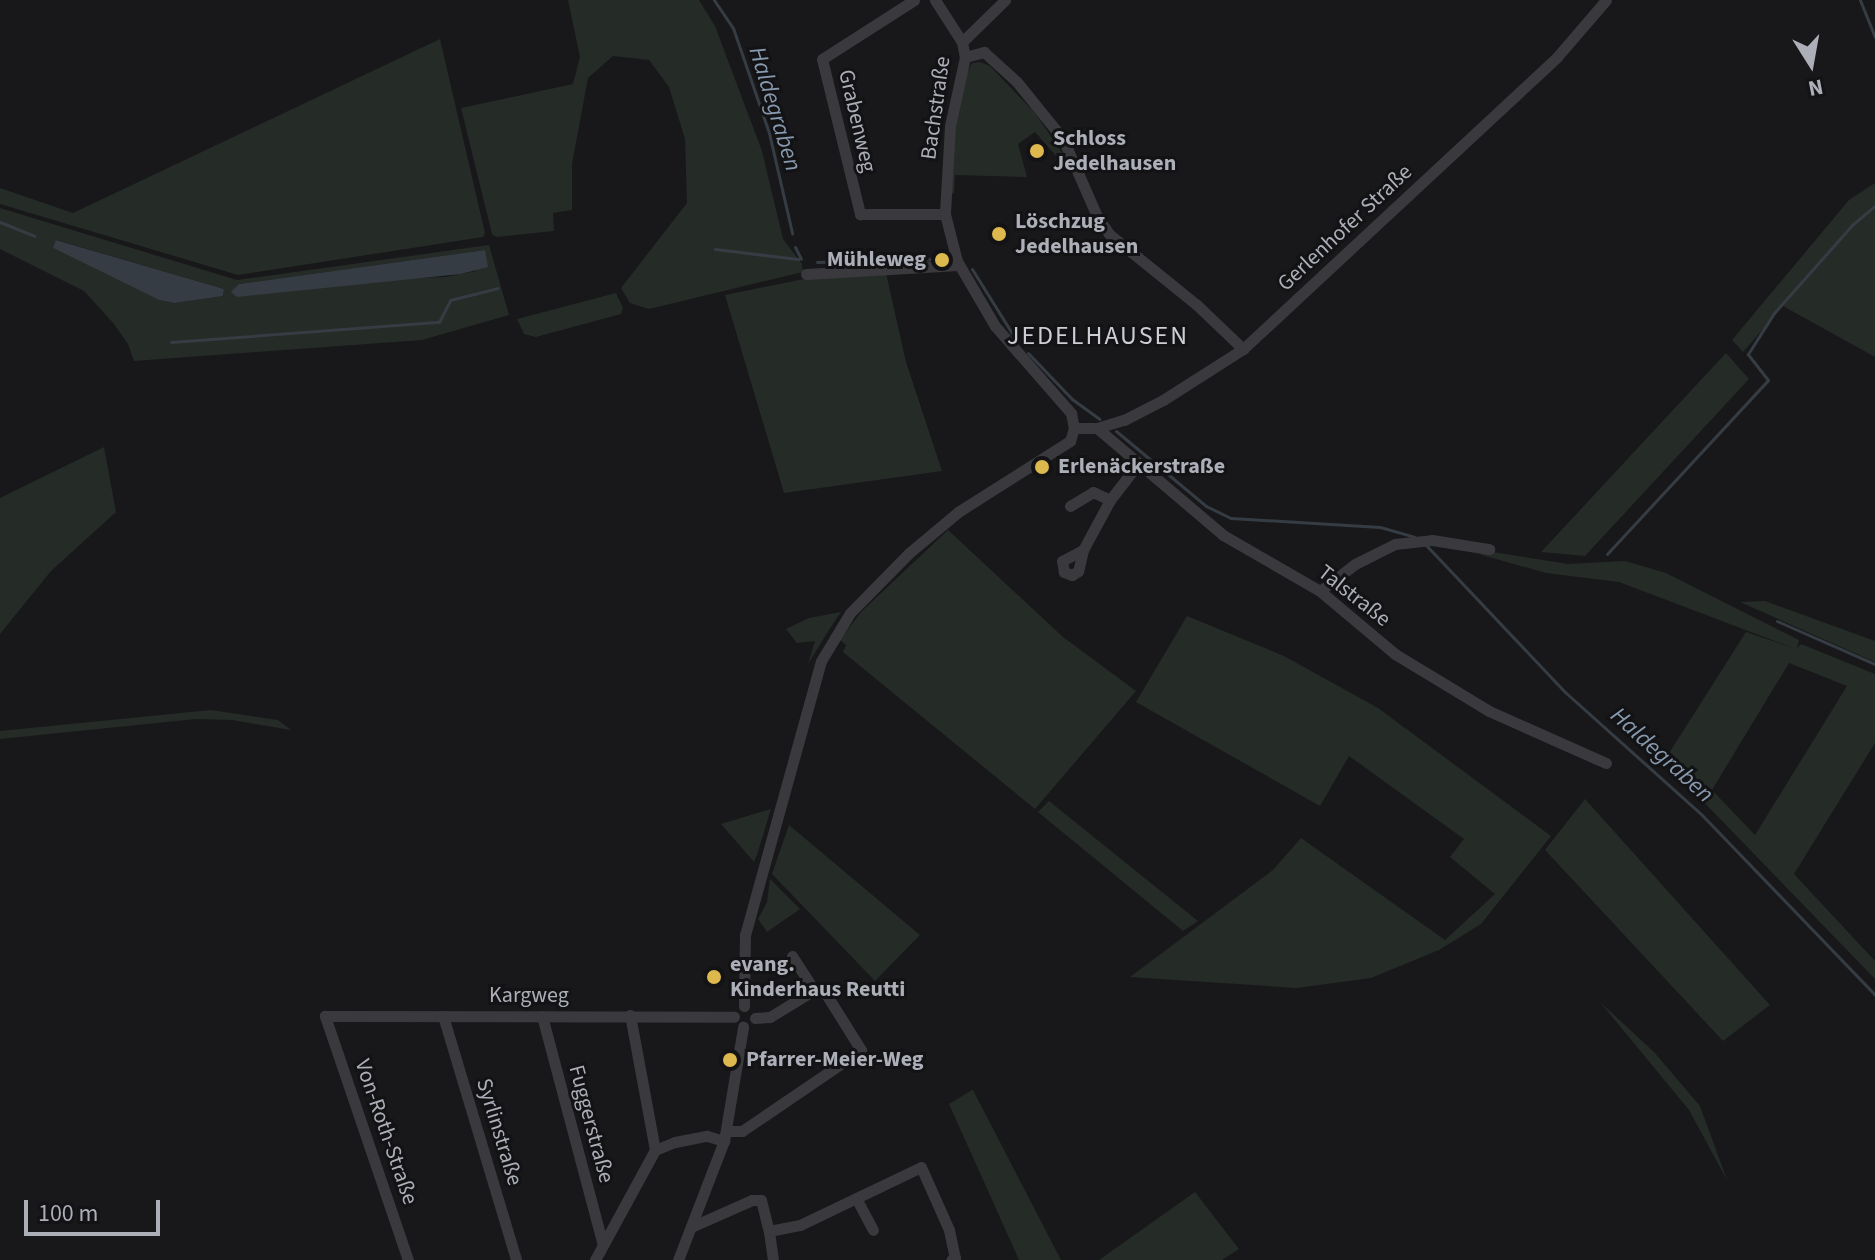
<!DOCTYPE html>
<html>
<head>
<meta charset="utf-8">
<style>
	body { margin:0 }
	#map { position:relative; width:1875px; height:1260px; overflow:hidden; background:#18181a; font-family:"Source Sans 3",sans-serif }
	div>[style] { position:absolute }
	.green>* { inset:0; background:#252b26 }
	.water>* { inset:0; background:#353c43 }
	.stream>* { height:3px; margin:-1.5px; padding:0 1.5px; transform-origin:1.5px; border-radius:1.5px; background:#353c43 }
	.minor>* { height:11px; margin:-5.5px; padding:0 5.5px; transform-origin:5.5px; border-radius:5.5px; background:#3a3a3e }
	.dots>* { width:22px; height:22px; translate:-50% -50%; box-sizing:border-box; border:4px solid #131315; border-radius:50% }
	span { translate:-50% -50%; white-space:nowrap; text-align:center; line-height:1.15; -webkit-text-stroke:6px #131315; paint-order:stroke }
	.street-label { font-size:22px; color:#acafb8 }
	.poi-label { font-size:22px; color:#acafb8; font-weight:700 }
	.left { translate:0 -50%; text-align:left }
	.right { translate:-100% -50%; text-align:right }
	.water-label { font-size:24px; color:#8799ae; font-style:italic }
	.quarter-label { font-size:26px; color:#ccced4; letter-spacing:2px }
	.north { position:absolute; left:1771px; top:24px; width:80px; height:80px; -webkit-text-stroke:6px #131315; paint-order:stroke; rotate:169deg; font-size:22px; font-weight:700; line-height:32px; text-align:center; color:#acafb8 }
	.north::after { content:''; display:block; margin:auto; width:28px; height:36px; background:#acafb8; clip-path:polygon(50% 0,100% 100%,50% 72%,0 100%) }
	.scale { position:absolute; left:24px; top:1200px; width:136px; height:36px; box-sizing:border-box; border:4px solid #acafb8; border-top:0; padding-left:10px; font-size:24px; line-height:28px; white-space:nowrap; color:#acafb8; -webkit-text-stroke:6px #131315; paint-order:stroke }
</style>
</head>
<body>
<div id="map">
	<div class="green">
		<i style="clip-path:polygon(568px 0,699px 0,715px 26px,762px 151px,783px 239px,802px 264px,803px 272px,649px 309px,630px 303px,621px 288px,687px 203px,685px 139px,669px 87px,649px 60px,613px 56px,588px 78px,572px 164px,572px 210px,553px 213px,554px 231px,496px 237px,492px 234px,461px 108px,573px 84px,580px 57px)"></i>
		<i style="clip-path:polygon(440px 39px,485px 233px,483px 237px,238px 275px,0 204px,0 188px,73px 213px)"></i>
		<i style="clip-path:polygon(980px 62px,990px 66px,1035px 113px,1063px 154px,1057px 157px,1035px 132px,1018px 144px,1027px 177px,955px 175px,954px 193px,949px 194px,954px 127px,967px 73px,972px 63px)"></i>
		<i style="clip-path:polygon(1875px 183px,1875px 357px,1783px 306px,1743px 352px,1732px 340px,1849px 200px)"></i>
		<i style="clip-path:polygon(evenodd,0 208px,237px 280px,489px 245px,509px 315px,422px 340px,134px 361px,128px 344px,114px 324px,84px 291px,0 249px,0 208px,57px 240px,224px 289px,223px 296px,175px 303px,159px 300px,53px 248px,57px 240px,0 208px,485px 250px,476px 271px,446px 277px,239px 284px,485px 250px)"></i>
		<i style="clip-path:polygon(886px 273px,906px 362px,942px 471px,784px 493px,725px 295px,809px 278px)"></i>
		<i style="clip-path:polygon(616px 293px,623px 308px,621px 314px,536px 337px,524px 334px,517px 319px)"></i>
		<i style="clip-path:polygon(1726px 353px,1749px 379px,1585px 556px,1541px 552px)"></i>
		<i style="clip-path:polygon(104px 447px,116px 512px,51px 571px,0 634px,0 498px)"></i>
		<i style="clip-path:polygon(948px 530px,1063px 637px,1136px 691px,1035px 809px,843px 652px,846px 645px,840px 640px,861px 612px)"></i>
		<i style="clip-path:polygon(evenodd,1473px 549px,1568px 564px,1625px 561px,1666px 573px,1799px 640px,1797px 648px,1801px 644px,1875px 674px,1875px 743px,1794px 874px,1875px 961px,1875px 979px,1664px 761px,1746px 632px,1796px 649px,1619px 582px,1546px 573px,1482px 555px,1473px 549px,1789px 663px,1847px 686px,1755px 835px,1712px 790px,1789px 663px)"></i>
		<i style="clip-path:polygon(1765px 601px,1875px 641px,1875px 662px,1740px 602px)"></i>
		<i style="clip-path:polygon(841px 612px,829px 630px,808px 664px,815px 641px,797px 643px,786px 629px,809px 618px)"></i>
		<i style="clip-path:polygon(1187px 616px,1284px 656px,1378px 708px,1551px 836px,1481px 924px,1439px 950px,1371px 978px,1297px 988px,1130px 977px,1273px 870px,1301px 838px,1445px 940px,1495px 894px,1450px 857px,1464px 839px,1349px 756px,1320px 806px,1136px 702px)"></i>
		<i style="clip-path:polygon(211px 710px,278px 720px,291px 730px,232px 720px,196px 719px,0 739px,0 731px)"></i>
		<i style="clip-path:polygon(1585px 799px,1770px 1005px,1723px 1041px,1545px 850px)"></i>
		<i style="clip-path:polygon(1049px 801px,1198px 921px,1183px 931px,1038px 812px)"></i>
		<i style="clip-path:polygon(771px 809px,757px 855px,754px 862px,721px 824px)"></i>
		<i style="clip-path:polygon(789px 825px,920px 935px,875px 981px,772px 874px)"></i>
		<i style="clip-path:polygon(770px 879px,800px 909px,767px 932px,758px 919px,767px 902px)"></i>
		<i style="clip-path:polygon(1600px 1002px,1654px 1052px,1700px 1106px,1727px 1180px,1689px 1110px)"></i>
		<i style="clip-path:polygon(972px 1090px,973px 1090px,1061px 1260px,1019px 1260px,949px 1104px)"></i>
		<i style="clip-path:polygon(1195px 1192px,1239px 1249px,1222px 1260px,1099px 1260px)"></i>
	</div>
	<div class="water">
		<i style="clip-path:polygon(56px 240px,224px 289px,223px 296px,175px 303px,159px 300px,53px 248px)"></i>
		<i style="clip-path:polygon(485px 250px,488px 267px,461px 274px,237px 297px,231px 292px,239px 284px)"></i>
	</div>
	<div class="stream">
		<i style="left:714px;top:0;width:34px;rotate:56deg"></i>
		<i style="left:733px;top:28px;width:31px;rotate:71deg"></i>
		<i style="left:743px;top:57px;width:80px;rotate:71.1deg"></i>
		<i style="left:769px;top:133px;width:103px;rotate:77deg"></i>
		<i style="left:1860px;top:0;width:40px;rotate:68deg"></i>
		<i style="left:0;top:222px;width:37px;rotate:22deg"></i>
		<i style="left:795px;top:247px;width:13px;rotate:63deg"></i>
		<i style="left:715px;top:249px;width:84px;rotate:6.9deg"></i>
		<i style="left:817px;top:262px;width:122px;rotate:-1.4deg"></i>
		<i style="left:972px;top:269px;width:81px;rotate:58.1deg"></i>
		<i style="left:171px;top:342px;width:269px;rotate:-4.3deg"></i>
		<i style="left:439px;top:322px;width:25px;rotate:-63deg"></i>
		<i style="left:450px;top:300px;width:49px;rotate:-14deg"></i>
		<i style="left:1028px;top:353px;width:64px;rotate:46.3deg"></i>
		<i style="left:1072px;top:399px;width:34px;rotate:36deg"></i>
		<i style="left:1116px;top:431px;width:117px;rotate:39.8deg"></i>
		<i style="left:1206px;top:506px;width:28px;rotate:26deg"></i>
		<i style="left:1231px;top:518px;width:149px;rotate:3.5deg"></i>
		<i style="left:1380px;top:527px;width:36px;rotate:16deg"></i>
		<i style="left:1425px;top:544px;width:204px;rotate:46.6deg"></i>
		<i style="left:1565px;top:692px;width:184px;rotate:41.9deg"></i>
		<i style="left:1702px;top:815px;width:250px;rotate:46.1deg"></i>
		<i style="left:1607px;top:554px;width:237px;rotate:-47.2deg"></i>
		<i style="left:1768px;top:380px;width:33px;rotate:-128deg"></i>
		<i style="left:1748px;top:354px;width:49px;rotate:-57.6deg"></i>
		<i style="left:1774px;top:313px;width:118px;rotate:-48.4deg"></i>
		<i style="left:1852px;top:225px;width:30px;rotate:-40deg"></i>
		<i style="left:1777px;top:621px;width:107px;rotate:23.7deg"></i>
	</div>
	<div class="minor">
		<i style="left:914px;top:0;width:109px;rotate:147.3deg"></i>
		<i style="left:822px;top:59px;width:160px;rotate:76.2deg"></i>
		<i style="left:860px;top:214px;width:85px"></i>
		<i style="left:935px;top:0;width:50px;rotate:57.3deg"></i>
		<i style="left:962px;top:42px;width:15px;rotate:79deg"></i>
		<i style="left:965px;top:57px;width:71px;rotate:102.3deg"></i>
		<i style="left:950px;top:126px;width:88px;rotate:93.3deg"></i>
		<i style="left:945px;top:214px;width:49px;rotate:75.7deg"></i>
		<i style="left:957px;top:261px;width:75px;rotate:59.7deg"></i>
		<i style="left:995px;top:326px;width:116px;rotate:48.9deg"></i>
		<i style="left:1071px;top:413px;width:15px;rotate:79deg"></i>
		<i style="left:962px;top:42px;width:60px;rotate:-44.3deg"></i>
		<i style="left:965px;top:57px;width:20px;rotate:-15deg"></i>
		<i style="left:984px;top:52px;width:45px;rotate:42.3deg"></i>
		<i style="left:1017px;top:82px;width:73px;rotate:51.1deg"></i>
		<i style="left:1063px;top:139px;width:84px;rotate:66.2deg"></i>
		<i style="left:1097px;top:216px;width:22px;rotate:56deg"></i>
		<i style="left:1109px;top:234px;width:113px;rotate:38.9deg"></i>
		<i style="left:1197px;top:305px;width:64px;rotate:43.7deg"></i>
		<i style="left:806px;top:274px;width:152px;rotate:-3.4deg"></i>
		<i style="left:1074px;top:428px;width:23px"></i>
		<i style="left:1097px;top:428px;width:28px;rotate:-17deg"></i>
		<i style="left:1124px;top:420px;width:44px;rotate:-27.1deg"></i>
		<i style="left:1163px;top:400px;width:95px;rotate:-32.5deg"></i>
		<i style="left:1243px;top:349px;width:429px;rotate:-42.9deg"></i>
		<i style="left:1557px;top:57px;width:75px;rotate:-49.3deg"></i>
		<i style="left:1097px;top:428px;width:165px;rotate:40.3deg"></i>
		<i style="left:1223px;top:535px;width:112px;rotate:30deg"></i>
		<i style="left:1320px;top:591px;width:98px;rotate:40deg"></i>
		<i style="left:1395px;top:654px;width:110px;rotate:31.2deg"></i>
		<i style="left:1489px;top:711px;width:128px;rotate:24deg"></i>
		<i style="left:1070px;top:506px;width:27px;rotate:-31deg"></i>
		<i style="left:1093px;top:492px;width:19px;rotate:25deg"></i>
		<i style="left:1083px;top:550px;width:22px;rotate:103deg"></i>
		<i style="left:1078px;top:571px;width:7px;rotate:146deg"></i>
		<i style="left:1072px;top:575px;width:9px;rotate:-159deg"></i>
		<i style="left:1064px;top:572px;width:11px;rotate:-100deg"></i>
		<i style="left:1062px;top:561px;width:24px;rotate:-28deg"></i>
		<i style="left:1083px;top:550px;width:57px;rotate:-61.6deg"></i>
		<i style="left:1110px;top:500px;width:46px;rotate:-52.1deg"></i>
		<i style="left:1320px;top:591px;width:44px;rotate:-37.6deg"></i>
		<i style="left:1355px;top:564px;width:45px;rotate:-26.6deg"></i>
		<i style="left:1395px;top:544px;width:37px;rotate:-6deg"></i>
		<i style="left:1432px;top:540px;width:58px;rotate:9deg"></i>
		<i style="left:792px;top:956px;width:40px;rotate:57.1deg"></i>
		<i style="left:744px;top:1006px;width:71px;rotate:-89.2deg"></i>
		<i style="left:745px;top:935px;width:284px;rotate:-74.5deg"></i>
		<i style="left:821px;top:661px;width:56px;rotate:-58.9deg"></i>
		<i style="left:850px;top:613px;width:84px;rotate:-45.5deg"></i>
		<i style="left:909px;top:553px;width:64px;rotate:-39.9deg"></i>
		<i style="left:958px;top:512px;width:133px;rotate:-32.4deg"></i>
		<i style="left:1070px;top:441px;width:14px;rotate:-73deg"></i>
		<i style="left:630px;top:1015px;width:137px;rotate:79.5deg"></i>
		<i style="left:443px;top:1016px;width:255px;rotate:73.3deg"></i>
		<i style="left:542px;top:1016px;width:234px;rotate:75.1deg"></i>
		<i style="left:726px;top:1131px;width:16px"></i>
		<i style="left:742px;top:1131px;width:144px;rotate:-34.2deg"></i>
		<i style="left:861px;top:1050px;width:66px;rotate:-122deg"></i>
		<i style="left:826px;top:994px;width:13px;rotate:-162deg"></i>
		<i style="left:814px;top:990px;width:52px;rotate:148.5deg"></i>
		<i style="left:770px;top:1017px;width:15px;rotate:176deg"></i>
		<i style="left:856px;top:1198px;width:36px;rotate:62deg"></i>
		<i style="left:691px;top:1227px;width:67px;rotate:-23.9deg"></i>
		<i style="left:752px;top:1200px;width:9px"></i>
		<i style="left:761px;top:1200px;width:32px;rotate:76deg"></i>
		<i style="left:408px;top:1260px;width:258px;rotate:-108.8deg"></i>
		<i style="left:325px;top:1016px;width:409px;rotate:0.1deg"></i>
		<i style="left:595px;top:1260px;width:125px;rotate:-61.4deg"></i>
		<i style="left:655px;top:1150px;width:22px;rotate:-22deg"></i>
		<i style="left:675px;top:1142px;width:33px;rotate:-11deg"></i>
		<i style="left:707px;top:1136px;width:18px;rotate:16deg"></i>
		<i style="left:678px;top:1260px;width:128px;rotate:-68.9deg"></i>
		<i style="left:724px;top:1141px;width:116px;rotate:-80.5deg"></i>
		<i style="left:773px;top:1260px;width:29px;rotate:-98deg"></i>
		<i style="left:769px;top:1231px;width:32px;rotate:-11deg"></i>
		<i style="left:800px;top:1225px;width:134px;rotate:-25.6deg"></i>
		<i style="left:921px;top:1167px;width:69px;rotate:66deg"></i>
		<i style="left:949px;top:1230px;width:29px;rotate:78deg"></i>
		<i style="left:955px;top:1258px;width:4px;rotate:153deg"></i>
	</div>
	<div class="dots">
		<i style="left:1037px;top:151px;background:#dcb84e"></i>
		<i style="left:999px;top:234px;background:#dcb84e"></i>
		<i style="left:942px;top:260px;background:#dcb84e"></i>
		<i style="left:1042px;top:467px;background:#dcb84e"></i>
		<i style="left:714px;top:977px;background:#dcb84e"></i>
		<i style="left:730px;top:1060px;background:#dcb84e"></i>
	</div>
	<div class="street-label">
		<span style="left:936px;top:108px;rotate:-82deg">Bachstraße</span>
		<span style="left:857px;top:121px;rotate:77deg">Grabenweg</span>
		<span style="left:1345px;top:228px;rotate:-43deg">Gerlenhofer Straße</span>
		<span style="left:1354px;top:596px;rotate:38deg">Talstraße</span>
		<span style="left:529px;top:996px">Kargweg</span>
		<span style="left:591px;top:1124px;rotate:75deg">Fuggerstraße</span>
		<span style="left:386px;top:1132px;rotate:71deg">Von-Roth-Straße</span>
		<span style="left:499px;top:1132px;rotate:73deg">Syrlinstraße</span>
	</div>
	<div class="poi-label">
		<span class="left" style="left:1053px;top:151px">Schloss<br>Jedelhausen</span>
		<span class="left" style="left:1015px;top:234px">Löschzug<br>Jedelhausen</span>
		<span class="right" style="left:926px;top:260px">Mühleweg</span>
		<span class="left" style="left:1058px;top:467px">Erlenäckerstraße</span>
		<span class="left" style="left:730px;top:977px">evang.<br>Kinderhaus Reutti</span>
		<span class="left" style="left:746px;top:1060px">Pfarrer-Meier-Weg</span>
	</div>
	<div class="water-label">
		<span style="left:775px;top:109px;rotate:73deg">Haldegraben</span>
		<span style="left:1662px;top:755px;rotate:42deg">Haldegraben</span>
	</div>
	<div class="quarter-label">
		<span style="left:1098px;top:336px">JEDELHAUSEN</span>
	</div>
	<div class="north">N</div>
	<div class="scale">100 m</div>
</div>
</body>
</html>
